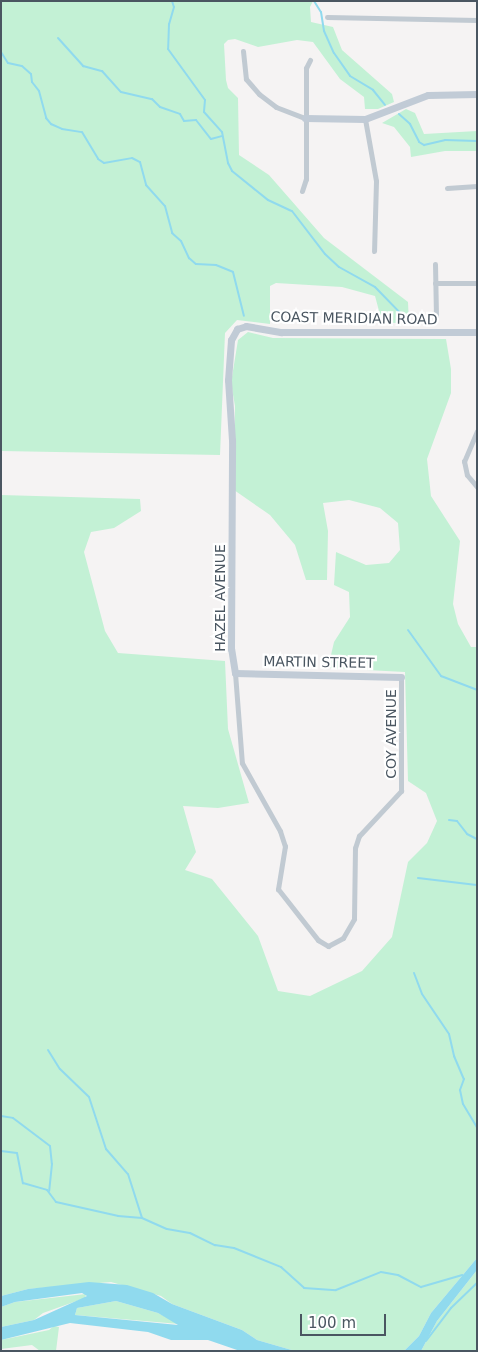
<!DOCTYPE html>
<html>
<head>
<meta charset="utf-8">
<style>
	body { margin:0 }
	#map { position:relative; width:478px; height:1352px; overflow:hidden; background:#f5f3f3; font-family:"DejaVu Sans",sans-serif }
	div>[style] { position:absolute }
	.green>* { inset:0; background:#c3f1d5 }
	.water>* { inset:0; background:#90daee }
	.stream>* { height:2px; margin:-1px; padding:0 1px; transform-origin:1px; border-radius:1px; background:#90daee }
	.street>* { height:5px; margin:-2.5px; padding:0 2.5px; transform-origin:2.5px; border-radius:2.5px; background:#c1cad2 }
	.secondary>* { height:7px; margin:-3.5px; padding:0 3.5px; transform-origin:3.5px; border-radius:3.5px; background:#c1cbd6 }
	span { translate:-50% -50%; white-space:nowrap; text-align:center; line-height:1.15; -webkit-text-stroke:4.5px #fff; paint-order:stroke }
	.street-label { font-size:14px; color:#4a5661 }
	.frame { position:absolute; inset:0; border:2px solid #4a5661; pointer-events:none }
	.scale { position:absolute; left:300px; top:1314px; width:86px; height:22px; box-sizing:border-box; border:2px solid #4a5661; border-top:0; padding-left:6px; font-size:15px; line-height:18px; white-space:nowrap; color:#4a5661; -webkit-text-stroke:4px #fff; paint-order:stroke }
</style>
</head>
<body>
<div id="map">
	<div class="green">
		<i style="clip-path:polygon(1px 1px,313px 1px,310px 7px,311px 22px,333px 27px,342px 50px,392px 94px,394px 102px,378px 109px,365px 109px,364px 97px,340px 79px,313px 42px,297px 40px,258px 47px,235px 39px,228px 40px,224px 44px,226px 80px,228px 88px,238px 98px,239px 155px,269px 175px,324px 238px,408px 302px,409px 324px,382px 322px,375px 296px,342px 287px,276px 283px,270px 286px,270px 324px,237px 320px,225px 333px,220px 455px,1px 451px)"></i>
		<i style="clip-path:polygon(406px 109px,415px 113px,424px 134px,477px 131px,477px 151px,445px 151px,411px 157px,410px 147px,394px 127px,382px 123px)"></i>
		<i style="clip-path:polygon(248px 332px,273px 338px,446px 339px,451px 369px,451px 393px,427px 459px,431px 496px,460px 541px,453px 604px,458px 624px,471px 647px,477px 647px,477px 1258px,431px 1313px,419px 1336px,404px 1351px,295px 1351px,257px 1340px,242px 1330px,172px 1304px,161px 1296px,111px 1282px,28px 1289px,1px 1296px,1px 495px,140px 499px,141px 511px,114px 528px,91px 532px,84px 552px,105px 631px,118px 653px,225px 661px,228px 729px,249px 803px,218px 808px,183px 806px,196px 852px,185px 870px,212px 879px,258px 936px,278px 991px,310px 996px,362px 971px,392px 937px,408px 862px,427px 843px,437px 821px,426px 793px,408px 781px,405px 672px,328px 668px,334px 642px,350px 617px,349px 592px,334px 585px,336px 552px,366px 565px,389px 563px,400px 550px,398px 523px,380px 508px,349px 500px,323px 503px,328px 531px,327px 580px,306px 580px,295px 545px,270px 515px,234px 490px,235px 406px,231px 383px,238px 340px)"></i>
		<i style="clip-path:polygon(477px 1270px,477px 1351px,421px 1351px,437px 1321px)"></i>
		<i style="clip-path:polygon(86px 1294px,85px 1298px,43px 1313px,34px 1320px,1px 1327px,1px 1307px,15px 1302px)"></i>
		<i style="clip-path:polygon(116px 1301px,158px 1313px,179px 1324px,75px 1315px,77px 1308px)"></i>
		<i style="clip-path:polygon(54px 1326px,59px 1327px,56px 1351px,40px 1351px,32px 1345px,1px 1349px,1px 1340px,49px 1330px)"></i>
	</div>
	<div class="water">
		<i style="clip-path:polygon(477px 1258px,477px 1270px,437px 1321px,421px 1351px,404px 1351px,419px 1336px,431px 1313px)"></i>
		<i style="clip-path:polygon(evenodd,89px 1282px,127px 1285px,153px 1293px,172px 1304px,242px 1330px,257px 1340px,295px 1351px,240px 1351px,208px 1340px,171px 1340px,148px 1332px,70px 1323px,1px 1340px,1px 1327px,34px 1320px,87px 1296px,82px 1293px,15px 1302px,1px 1307px,1px 1296px,28px 1289px,89px 1282px,116px 1301px,158px 1313px,178px 1325px,75px 1315px,77px 1308px,116px 1301px)"></i>
	</div>
	<div class="stream">
		<i style="left:172px;top:1px;width:6px;rotate:72deg"></i>
		<i style="left:174px;top:7px;width:18px;rotate:106deg"></i>
		<i style="left:169px;top:24px;width:25px;rotate:92deg"></i>
		<i style="left:168px;top:49px;width:63px;rotate:54deg"></i>
		<i style="left:205px;top:100px;width:12px;rotate:95deg"></i>
		<i style="left:204px;top:112px;width:27px;rotate:48deg"></i>
		<i style="left:222px;top:132px;width:32px;rotate:79deg"></i>
		<i style="left:228px;top:163px;width:9px;rotate:63deg"></i>
		<i style="left:232px;top:171px;width:46px;rotate:38.9deg"></i>
		<i style="left:268px;top:200px;width:26px;rotate:25deg"></i>
		<i style="left:292px;top:211px;width:54px;rotate:52.5deg"></i>
		<i style="left:325px;top:254px;width:19px;rotate:43deg"></i>
		<i style="left:339px;top:267px;width:41px;rotate:29.1deg"></i>
		<i style="left:375px;top:287px;width:49px;rotate:45.8deg"></i>
		<i style="left:314px;top:1px;width:13px;rotate:58deg"></i>
		<i style="left:321px;top:12px;width:19px;rotate:81deg"></i>
		<i style="left:324px;top:31px;width:24px;rotate:66deg"></i>
		<i style="left:334px;top:53px;width:28px;rotate:55deg"></i>
		<i style="left:350px;top:76px;width:27px;rotate:31deg"></i>
		<i style="left:373px;top:90px;width:19px;rotate:51deg"></i>
		<i style="left:58px;top:38px;width:38px;rotate:48deg"></i>
		<i style="left:83px;top:66px;width:20px;rotate:15deg"></i>
		<i style="left:102px;top:71px;width:28px;rotate:48deg"></i>
		<i style="left:121px;top:92px;width:32px;rotate:13deg"></i>
		<i style="left:152px;top:99px;width:11px;rotate:45deg"></i>
		<i style="left:160px;top:107px;width:21px;rotate:19deg"></i>
		<i style="left:180px;top:114px;width:8px;rotate:60deg"></i>
		<i style="left:184px;top:121px;width:12px;rotate:-5deg"></i>
		<i style="left:196px;top:120px;width:24px;rotate:52deg"></i>
		<i style="left:211px;top:139px;width:11px;rotate:-15deg"></i>
		<i style="left:1px;top:52px;width:13px;rotate:58deg"></i>
		<i style="left:8px;top:63px;width:14px;rotate:12deg"></i>
		<i style="left:22px;top:66px;width:12px;rotate:42deg"></i>
		<i style="left:31px;top:74px;width:8px;rotate:83deg"></i>
		<i style="left:32px;top:82px;width:11px;rotate:52deg"></i>
		<i style="left:39px;top:91px;width:28px;rotate:75deg"></i>
		<i style="left:46px;top:118px;width:8px;rotate:50deg"></i>
		<i style="left:51px;top:124px;width:12px;rotate:24deg"></i>
		<i style="left:62px;top:129px;width:20px;rotate:9deg"></i>
		<i style="left:82px;top:132px;width:31px;rotate:59deg"></i>
		<i style="left:98px;top:159px;width:7px;rotate:34deg"></i>
		<i style="left:104px;top:163px;width:28px;rotate:-10deg"></i>
		<i style="left:132px;top:158px;width:9px;rotate:27deg"></i>
		<i style="left:140px;top:162px;width:24px;rotate:75deg"></i>
		<i style="left:146px;top:185px;width:28px;rotate:48deg"></i>
		<i style="left:165px;top:206px;width:28px;rotate:75deg"></i>
		<i style="left:172px;top:233px;width:12px;rotate:42deg"></i>
		<i style="left:181px;top:241px;width:19px;rotate:65deg"></i>
		<i style="left:189px;top:258px;width:9px;rotate:41deg"></i>
		<i style="left:196px;top:264px;width:20px;rotate:3deg"></i>
		<i style="left:216px;top:265px;width:18px;rotate:22deg"></i>
		<i style="left:233px;top:272px;width:45px;rotate:76deg"></i>
		<i style="left:399px;top:114px;width:15px;rotate:42deg"></i>
		<i style="left:410px;top:124px;width:20px;rotate:63deg"></i>
		<i style="left:419px;top:142px;width:6px;rotate:31deg"></i>
		<i style="left:424px;top:145px;width:22px;rotate:-13deg"></i>
		<i style="left:445px;top:140px;width:32px;rotate:2deg"></i>
		<i style="left:408px;top:630px;width:57px;rotate:54.3deg"></i>
		<i style="left:441px;top:676px;width:39px;rotate:21deg"></i>
		<i style="left:449px;top:820px;width:8px;rotate:7deg"></i>
		<i style="left:457px;top:821px;width:16px;rotate:52deg"></i>
		<i style="left:467px;top:834px;width:11px;rotate:27deg"></i>
		<i style="left:418px;top:878px;width:59px;rotate:6.8deg"></i>
		<i style="left:414px;top:973px;width:22px;rotate:69deg"></i>
		<i style="left:422px;top:994px;width:48px;rotate:56deg"></i>
		<i style="left:449px;top:1034px;width:23px;rotate:77deg"></i>
		<i style="left:454px;top:1056px;width:25px;rotate:67deg"></i>
		<i style="left:464px;top:1079px;width:12px;rotate:110deg"></i>
		<i style="left:460px;top:1090px;width:14px;rotate:78deg"></i>
		<i style="left:463px;top:1104px;width:27px;rotate:59deg"></i>
		<i style="left:48px;top:1050px;width:22px;rotate:58deg"></i>
		<i style="left:60px;top:1069px;width:40px;rotate:44deg"></i>
		<i style="left:89px;top:1097px;width:55px;rotate:71.9deg"></i>
		<i style="left:106px;top:1149px;width:33px;rotate:49deg"></i>
		<i style="left:128px;top:1174px;width:46px;rotate:72.3deg"></i>
		<i style="left:1px;top:1116px;width:12px;rotate:9deg"></i>
		<i style="left:13px;top:1118px;width:46px;rotate:37.1deg"></i>
		<i style="left:50px;top:1146px;width:18px;rotate:84deg"></i>
		<i style="left:52px;top:1164px;width:27px;rotate:96deg"></i>
		<i style="left:1px;top:1151px;width:16px;rotate:7deg"></i>
		<i style="left:17px;top:1153px;width:31px;rotate:79deg"></i>
		<i style="left:23px;top:1183px;width:25px;rotate:16deg"></i>
		<i style="left:47px;top:1190px;width:15px;rotate:53deg"></i>
		<i style="left:56px;top:1202px;width:64px;rotate:12.7deg"></i>
		<i style="left:118px;top:1216px;width:24px;rotate:5deg"></i>
		<i style="left:142px;top:1218px;width:27px;rotate:24deg"></i>
		<i style="left:167px;top:1229px;width:23px;rotate:10deg"></i>
		<i style="left:190px;top:1233px;width:28px;rotate:26deg"></i>
		<i style="left:215px;top:1245px;width:19px;rotate:9deg"></i>
		<i style="left:234px;top:1248px;width:51px;rotate:22deg"></i>
		<i style="left:281px;top:1267px;width:31px;rotate:42deg"></i>
		<i style="left:304px;top:1288px;width:32px;rotate:4deg"></i>
		<i style="left:336px;top:1290px;width:48px;rotate:-21.8deg"></i>
		<i style="left:381px;top:1272px;width:17px;rotate:10deg"></i>
		<i style="left:398px;top:1275px;width:26px;rotate:28deg"></i>
		<i style="left:421px;top:1287px;width:43px;rotate:-16.3deg"></i>
		<i style="left:426px;top:1341px;width:41px;rotate:-52.9deg"></i>
		<i style="left:451px;top:1308px;width:36px;rotate:-44deg"></i>
	</div>
	<div class="street">
		<i style="left:327px;top:17px;width:150px;rotate:1.1deg"></i>
		<i style="left:243px;top:51px;width:28px;rotate:84deg"></i>
		<i style="left:246px;top:79px;width:20px;rotate:49deg"></i>
		<i style="left:259px;top:94px;width:21px;rotate:37deg"></i>
		<i style="left:276px;top:107px;width:31px;rotate:21deg"></i>
		<i style="left:365px;top:119px;width:63px;rotate:79.9deg"></i>
		<i style="left:376px;top:181px;width:70px;rotate:91.6deg"></i>
		<i style="left:447px;top:188px;width:30px;rotate:-4deg"></i>
		<i style="left:302px;top:191px;width:13px;rotate:-72deg"></i>
		<i style="left:306px;top:179px;width:111px;rotate:-90deg"></i>
		<i style="left:306px;top:68px;width:9px;rotate:-63deg"></i>
		<i style="left:435px;top:264px;width:52px;rotate:88.9deg"></i>
		<i style="left:435px;top:283px;width:42px"></i>
		<i style="left:477px;top:431px;width:33px;rotate:113deg"></i>
		<i style="left:464px;top:461px;width:14px;rotate:78deg"></i>
		<i style="left:467px;top:475px;width:16px;rotate:50deg"></i>
		<i style="left:235px;top:673px;width:90px;rotate:85.6deg"></i>
		<i style="left:242px;top:763px;width:78px;rotate:60.8deg"></i>
		<i style="left:280px;top:831px;width:16px;rotate:72deg"></i>
		<i style="left:285px;top:846px;width:44px;rotate:99.2deg"></i>
		<i style="left:278px;top:889px;width:65px;rotate:51.9deg"></i>
		<i style="left:318px;top:940px;width:12px;rotate:31deg"></i>
		<i style="left:328px;top:946px;width:17px;rotate:-28deg"></i>
		<i style="left:343px;top:938px;width:22px;rotate:-60deg"></i>
		<i style="left:354px;top:919px;width:71px;rotate:-89.2deg"></i>
		<i style="left:355px;top:848px;width:13px;rotate:-72deg"></i>
		<i style="left:359px;top:836px;width:62px;rotate:-47deg"></i>
		<i style="left:401px;top:791px;width:114px;rotate:-90deg"></i>
	</div>
	<div class="secondary">
		<i style="left:305px;top:118px;width:60px;rotate:1deg"></i>
		<i style="left:365px;top:119px;width:67px;rotate:-20.9deg"></i>
		<i style="left:428px;top:95px;width:49px;rotate:-1.2deg"></i>
		<i style="left:401px;top:677px;width:166px;rotate:-178.6deg"></i>
		<i style="left:235px;top:673px;width:24px;rotate:-99deg"></i>
		<i style="left:231px;top:649px;width:209px;rotate:-89.7deg"></i>
		<i style="left:232px;top:440px;width:60px;rotate:-93.8deg"></i>
		<i style="left:228px;top:380px;width:40px;rotate:-85.7deg"></i>
		<i style="left:231px;top:340px;width:13px;rotate:-61deg"></i>
		<i style="left:237px;top:329px;width:9px;rotate:-18deg"></i>
		<i style="left:246px;top:326px;width:36px;rotate:10deg"></i>
		<i style="left:281px;top:332px;width:196px"></i>
	</div>
	<div class="street-label">
		<span style="left:354px;top:318px;rotate:1deg">COAST MERIDIAN ROAD</span>
		<span style="left:220px;top:598px;rotate:-90deg">HAZEL AVENUE</span>
		<span style="left:319px;top:662px;rotate:1deg">MARTIN STREET</span>
		<span style="left:391px;top:734px;rotate:-90deg">COY AVENUE</span>
	</div>
	<div class="frame"></div>
	<div class="scale">100 m</div>
</div>
</body>
</html>
